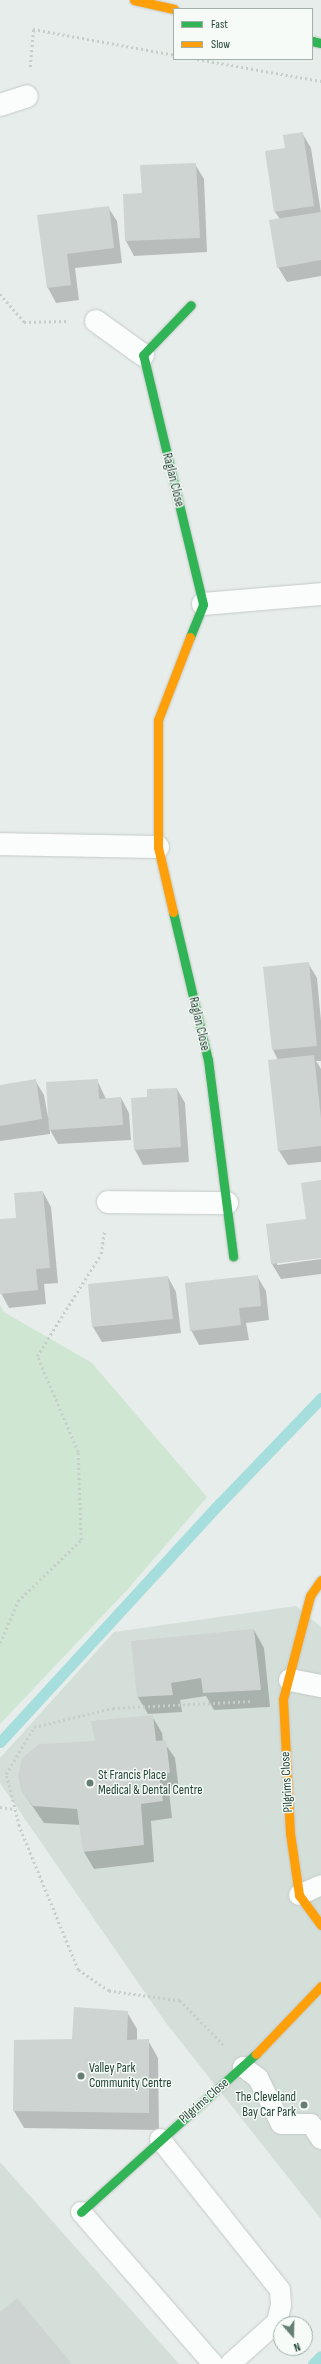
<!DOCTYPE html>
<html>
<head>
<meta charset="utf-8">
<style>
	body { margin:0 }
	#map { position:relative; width:321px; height:2364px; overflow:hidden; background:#e7edea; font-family:"Sofia Sans Condensed",sans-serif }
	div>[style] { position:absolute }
	.built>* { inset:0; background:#d5dfd9 }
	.green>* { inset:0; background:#cfe6d3 }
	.shadow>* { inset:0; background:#0003 }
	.stream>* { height:11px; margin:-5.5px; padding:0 5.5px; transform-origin:5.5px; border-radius:5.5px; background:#a5dedc }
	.building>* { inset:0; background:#ced4d1 }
	.path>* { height:2.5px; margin-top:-1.25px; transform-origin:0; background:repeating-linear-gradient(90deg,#c6cec9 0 2px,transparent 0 5px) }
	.roads { filter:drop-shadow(0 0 1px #c4cac7) drop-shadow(0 0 1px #c4cac7) }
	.lane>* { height:20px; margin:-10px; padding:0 10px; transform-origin:10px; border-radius:10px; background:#fbfcfc }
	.street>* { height:22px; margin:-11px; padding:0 11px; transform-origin:11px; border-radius:11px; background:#fbfcfc }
	.fast>* { height:9px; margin:-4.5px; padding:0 4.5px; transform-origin:4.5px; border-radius:4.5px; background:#30b455 }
	.slow>* { height:9px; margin:-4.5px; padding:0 4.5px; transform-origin:4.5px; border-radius:4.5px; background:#ff9f0a }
	.dots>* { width:11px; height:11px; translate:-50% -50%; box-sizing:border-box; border:2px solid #f6fbf7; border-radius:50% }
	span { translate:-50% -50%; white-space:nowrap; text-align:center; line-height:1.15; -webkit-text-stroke:3px #f6fbf7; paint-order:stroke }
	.street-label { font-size:13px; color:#224334 }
	.poi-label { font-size:13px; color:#224334 }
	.left { translate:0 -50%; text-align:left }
	.right { translate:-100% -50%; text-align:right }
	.legend { position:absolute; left:173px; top:8px; width:140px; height:52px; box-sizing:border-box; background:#f6fbf7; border:1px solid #a1b1a9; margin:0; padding:5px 7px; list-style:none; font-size:12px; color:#224334 }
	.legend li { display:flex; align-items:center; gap:8px; height:20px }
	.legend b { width:20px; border:1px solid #a1b1a9 }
	.north { position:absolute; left:273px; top:2316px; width:40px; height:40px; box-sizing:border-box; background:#f6fbf7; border:1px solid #a1b1a9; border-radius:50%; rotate:160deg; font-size:11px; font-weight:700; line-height:16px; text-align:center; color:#224334 }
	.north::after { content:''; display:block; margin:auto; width:14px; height:18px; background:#677e74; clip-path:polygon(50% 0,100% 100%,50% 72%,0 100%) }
</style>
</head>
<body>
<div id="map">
	<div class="built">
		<i style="clip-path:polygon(296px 1606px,321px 1627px,321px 2219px,166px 2023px,0 1783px,0 1758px,114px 1632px)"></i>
		<i style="clip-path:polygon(0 2162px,179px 2364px,0 2364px)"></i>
	</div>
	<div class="green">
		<i style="clip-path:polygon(0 1305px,4px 1312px,92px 1363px,207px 1497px,127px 1590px,0 1724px)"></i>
	</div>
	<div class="shadow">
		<i style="clip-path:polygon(302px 133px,311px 148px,321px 213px,321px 276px,287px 282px,278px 267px,280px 219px,275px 212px,287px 149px)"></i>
		<i style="clip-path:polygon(195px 164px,204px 179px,207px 252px,134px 256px,126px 241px,124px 195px,143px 194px)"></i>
		<i style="clip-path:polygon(108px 207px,117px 221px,122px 263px,75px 268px,79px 300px,56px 303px,48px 288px,38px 216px)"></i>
		<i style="clip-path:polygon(308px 963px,317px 978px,321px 1021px,321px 1061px,316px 1061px,321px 1069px,321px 1162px,288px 1165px,279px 1151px,278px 1060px,273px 1050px)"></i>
		<i style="clip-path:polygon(35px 1080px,44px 1095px,48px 1117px,97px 1080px,106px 1099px,121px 1098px,129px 1113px,131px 1140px,58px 1144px,50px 1130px,50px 1134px,0 1141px,0 1086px)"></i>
		<i style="clip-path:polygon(177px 1089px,185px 1103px,189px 1162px,143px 1165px,135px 1150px,132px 1099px,148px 1098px)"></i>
		<i style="clip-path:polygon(321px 1181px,321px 1257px,277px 1263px,277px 1265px,321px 1259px,321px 1274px,281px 1279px,272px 1264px,267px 1225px,307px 1220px)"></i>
		<i style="clip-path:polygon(43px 1192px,51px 1207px,58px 1283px,44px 1284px,46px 1304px,9px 1308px,1px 1293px,0 1220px,17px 1219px)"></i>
		<i style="clip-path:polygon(257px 1276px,266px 1291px,269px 1320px,246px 1323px,249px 1340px,199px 1345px,191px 1330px)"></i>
		<i style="clip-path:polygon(168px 1277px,176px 1292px,181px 1333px,102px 1342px,93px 1327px)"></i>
		<i style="clip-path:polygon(254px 1630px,264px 1648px,270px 1707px,214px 1710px,206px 1696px,180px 1700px,182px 1712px,148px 1714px,138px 1697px,132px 1642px)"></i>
		<i style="clip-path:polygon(152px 1716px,162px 1733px,163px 1741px,175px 1758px,179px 1790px,169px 1791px,172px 1818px,151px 1821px,154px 1862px,94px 1869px,84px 1852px,81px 1825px,44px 1823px,22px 1791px,96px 1742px)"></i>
		<i style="clip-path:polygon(127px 2012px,137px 2029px,137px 2041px,148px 2040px,158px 2058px,159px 2130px,24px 2128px,14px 2111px,73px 2040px)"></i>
	</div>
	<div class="stream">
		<i style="left:0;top:1742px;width:325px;rotate:-47.4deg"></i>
		<i style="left:220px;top:1503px;width:146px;rotate:-46.1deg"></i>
		<i style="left:313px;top:2364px;width:11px;rotate:-45deg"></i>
	</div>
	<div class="building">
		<i style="clip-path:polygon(303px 132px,314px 206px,274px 212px,265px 151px,285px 148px,283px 135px)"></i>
		<i style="clip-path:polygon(196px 163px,200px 238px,125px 241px,123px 194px,142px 193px,140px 165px)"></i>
		<i style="clip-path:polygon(109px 206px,114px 248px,67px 254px,71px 285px,47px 288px,37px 215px)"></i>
		<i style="clip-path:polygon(321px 212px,321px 260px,277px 268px,269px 220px)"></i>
		<i style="clip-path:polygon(309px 962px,317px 1046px,272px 1050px,263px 967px)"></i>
		<i style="clip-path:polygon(314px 1055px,321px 1118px,321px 1146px,278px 1151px,268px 1060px)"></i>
		<i style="clip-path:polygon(36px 1079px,42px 1119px,0 1126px,0 1085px)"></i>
		<i style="clip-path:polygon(98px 1079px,99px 1099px,121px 1097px,123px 1125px,49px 1130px,46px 1082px)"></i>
		<i style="clip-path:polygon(177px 1088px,181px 1147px,134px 1150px,131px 1098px,147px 1097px,147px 1089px)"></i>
		<i style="clip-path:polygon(321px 1180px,321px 1258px,271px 1264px,266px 1224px,306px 1219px,301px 1183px)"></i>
		<i style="clip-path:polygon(43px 1191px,50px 1268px,36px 1269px,38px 1290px,0 1294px,0 1219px,16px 1218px,14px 1193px)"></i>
		<i style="clip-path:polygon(258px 1275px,261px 1306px,239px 1308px,241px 1325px,190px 1331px,185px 1283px)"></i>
		<i style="clip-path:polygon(168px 1276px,173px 1319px,92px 1327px,88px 1284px)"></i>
		<i style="clip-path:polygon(254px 1629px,261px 1690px,203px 1693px,201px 1678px,171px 1683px,173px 1695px,137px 1697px,131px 1641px)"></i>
		<i style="clip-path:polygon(153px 1715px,156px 1741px,166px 1740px,170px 1773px,159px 1774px,163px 1801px,141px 1804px,144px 1845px,83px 1852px,77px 1809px,33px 1806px,21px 1791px,18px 1775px,22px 1758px,39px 1744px,95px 1741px,91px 1721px)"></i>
		<i style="clip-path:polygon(74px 2007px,128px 2011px,127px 2040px,149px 2039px,149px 2113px,13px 2111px,14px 2040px,72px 2039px)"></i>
		<i style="clip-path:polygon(17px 2298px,72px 2364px,0 2364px,0 2312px)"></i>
	</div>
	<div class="path">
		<i style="left:197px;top:59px;width:126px;rotate:10.1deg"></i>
		<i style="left:30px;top:67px;width:38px;rotate:-85deg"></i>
		<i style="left:33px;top:29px;width:143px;rotate:10.4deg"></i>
		<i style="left:0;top:294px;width:37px;rotate:49deg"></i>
		<i style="left:24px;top:322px;width:43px;rotate:-1.3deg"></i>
		<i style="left:0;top:1643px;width:46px;rotate:-66.8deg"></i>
		<i style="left:18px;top:1601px;width:88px;rotate:-44.1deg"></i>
		<i style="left:81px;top:1540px;width:88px;rotate:-92deg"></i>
		<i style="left:78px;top:1452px;width:104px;rotate:-113.1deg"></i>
		<i style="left:37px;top:1356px;width:120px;rotate:-57.9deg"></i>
		<i style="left:101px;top:1254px;width:22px;rotate:-82deg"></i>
		<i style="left:0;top:1807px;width:14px;rotate:8deg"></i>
		<i style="left:223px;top:2045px;width:62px;rotate:-134.3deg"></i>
		<i style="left:180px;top:2001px;width:72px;rotate:-172deg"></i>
		<i style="left:109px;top:1991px;width:37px;rotate:-146deg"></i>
		<i style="left:78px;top:1970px;width:156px;rotate:-112.3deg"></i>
		<i style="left:19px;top:1826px;width:54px;rotate:-104deg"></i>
		<i style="left:6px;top:1774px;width:55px;rotate:-59.2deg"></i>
		<i style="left:34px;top:1727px;width:81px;rotate:-13.5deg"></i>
		<i style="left:113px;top:1708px;width:140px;rotate:-2.9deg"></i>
	</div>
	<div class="roads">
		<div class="lane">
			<i style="left:299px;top:1895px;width:24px;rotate:-24deg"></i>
			<i style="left:243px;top:2067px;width:19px;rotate:36deg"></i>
			<i style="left:258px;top:2078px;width:51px;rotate:63.4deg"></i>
			<i style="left:281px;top:2124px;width:30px"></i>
			<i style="left:311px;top:2124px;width:18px;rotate:56deg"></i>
			<i style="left:160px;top:2139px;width:193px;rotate:51.5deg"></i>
			<i style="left:280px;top:2290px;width:15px;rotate:86deg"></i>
			<i style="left:281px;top:2305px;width:17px;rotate:103deg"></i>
			<i style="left:277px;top:2322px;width:63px;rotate:138.2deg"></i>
			<i style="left:81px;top:2212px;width:201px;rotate:49deg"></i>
		</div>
		<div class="street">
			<i style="left:0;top:105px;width:28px;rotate:-18deg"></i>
			<i style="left:96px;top:321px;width:58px;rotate:35.9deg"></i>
			<i style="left:203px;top:604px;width:118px;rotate:-4.8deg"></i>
			<i style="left:0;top:844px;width:158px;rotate:1.1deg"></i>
			<i style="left:108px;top:1202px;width:119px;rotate:0.5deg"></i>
			<i style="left:290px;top:1680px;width:32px;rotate:11deg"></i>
		</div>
		<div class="fast">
			<i style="left:312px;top:41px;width:9px;rotate:13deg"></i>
			<i style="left:190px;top:637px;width:35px;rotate:-68deg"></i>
			<i style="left:203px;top:604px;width:256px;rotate:-103.5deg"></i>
			<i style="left:143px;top:355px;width:69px;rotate:-46.2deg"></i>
			<i style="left:173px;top:912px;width:152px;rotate:76.7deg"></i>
			<i style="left:208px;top:1060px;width:198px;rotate:82.7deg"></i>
			<i style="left:81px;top:2212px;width:236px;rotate:-42.1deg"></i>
		</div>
		<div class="slow">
			<i style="left:134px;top:0;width:41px;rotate:12.7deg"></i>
			<i style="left:173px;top:912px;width:67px;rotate:-103deg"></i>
			<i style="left:158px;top:847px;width:127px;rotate:-90deg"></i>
			<i style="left:158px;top:720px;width:89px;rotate:-68.9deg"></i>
			<i style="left:321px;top:1580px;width:19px;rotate:125deg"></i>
			<i style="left:310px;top:1596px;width:106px;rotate:104.7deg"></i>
			<i style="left:283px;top:1699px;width:134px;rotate:87deg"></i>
			<i style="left:290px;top:1833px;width:63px;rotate:81.7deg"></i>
			<i style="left:299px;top:1895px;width:37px;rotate:54deg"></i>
			<i style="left:256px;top:2054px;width:94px;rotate:-46.3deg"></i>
		</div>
	</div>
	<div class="dots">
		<i style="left:90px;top:1783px;background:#677e74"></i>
		<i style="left:81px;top:2076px;background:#677e74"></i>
		<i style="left:304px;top:2105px;background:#677e74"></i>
	</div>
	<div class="street-label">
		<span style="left:173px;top:480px;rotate:76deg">Raglan Close</span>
		<span style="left:199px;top:1024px;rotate:77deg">Raglan Close</span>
		<span style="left:287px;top:1782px;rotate:-93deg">Pilgrims Close</span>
		<span style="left:204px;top:2101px;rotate:-41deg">Pilgrims Close</span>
	</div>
	<div class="poi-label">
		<span class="left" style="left:98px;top:1783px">St Francis Place<br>Medical &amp; Dental Centre</span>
		<span class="left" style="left:89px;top:2076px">Valley Park<br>Community Centre</span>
		<span class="right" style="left:296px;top:2105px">The Cleveland<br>Bay Car Park</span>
	</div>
	<ul class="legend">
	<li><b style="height:5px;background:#30b455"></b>Fast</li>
	<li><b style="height:5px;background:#ff9f0a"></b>Slow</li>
	</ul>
	<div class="north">N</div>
</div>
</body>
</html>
